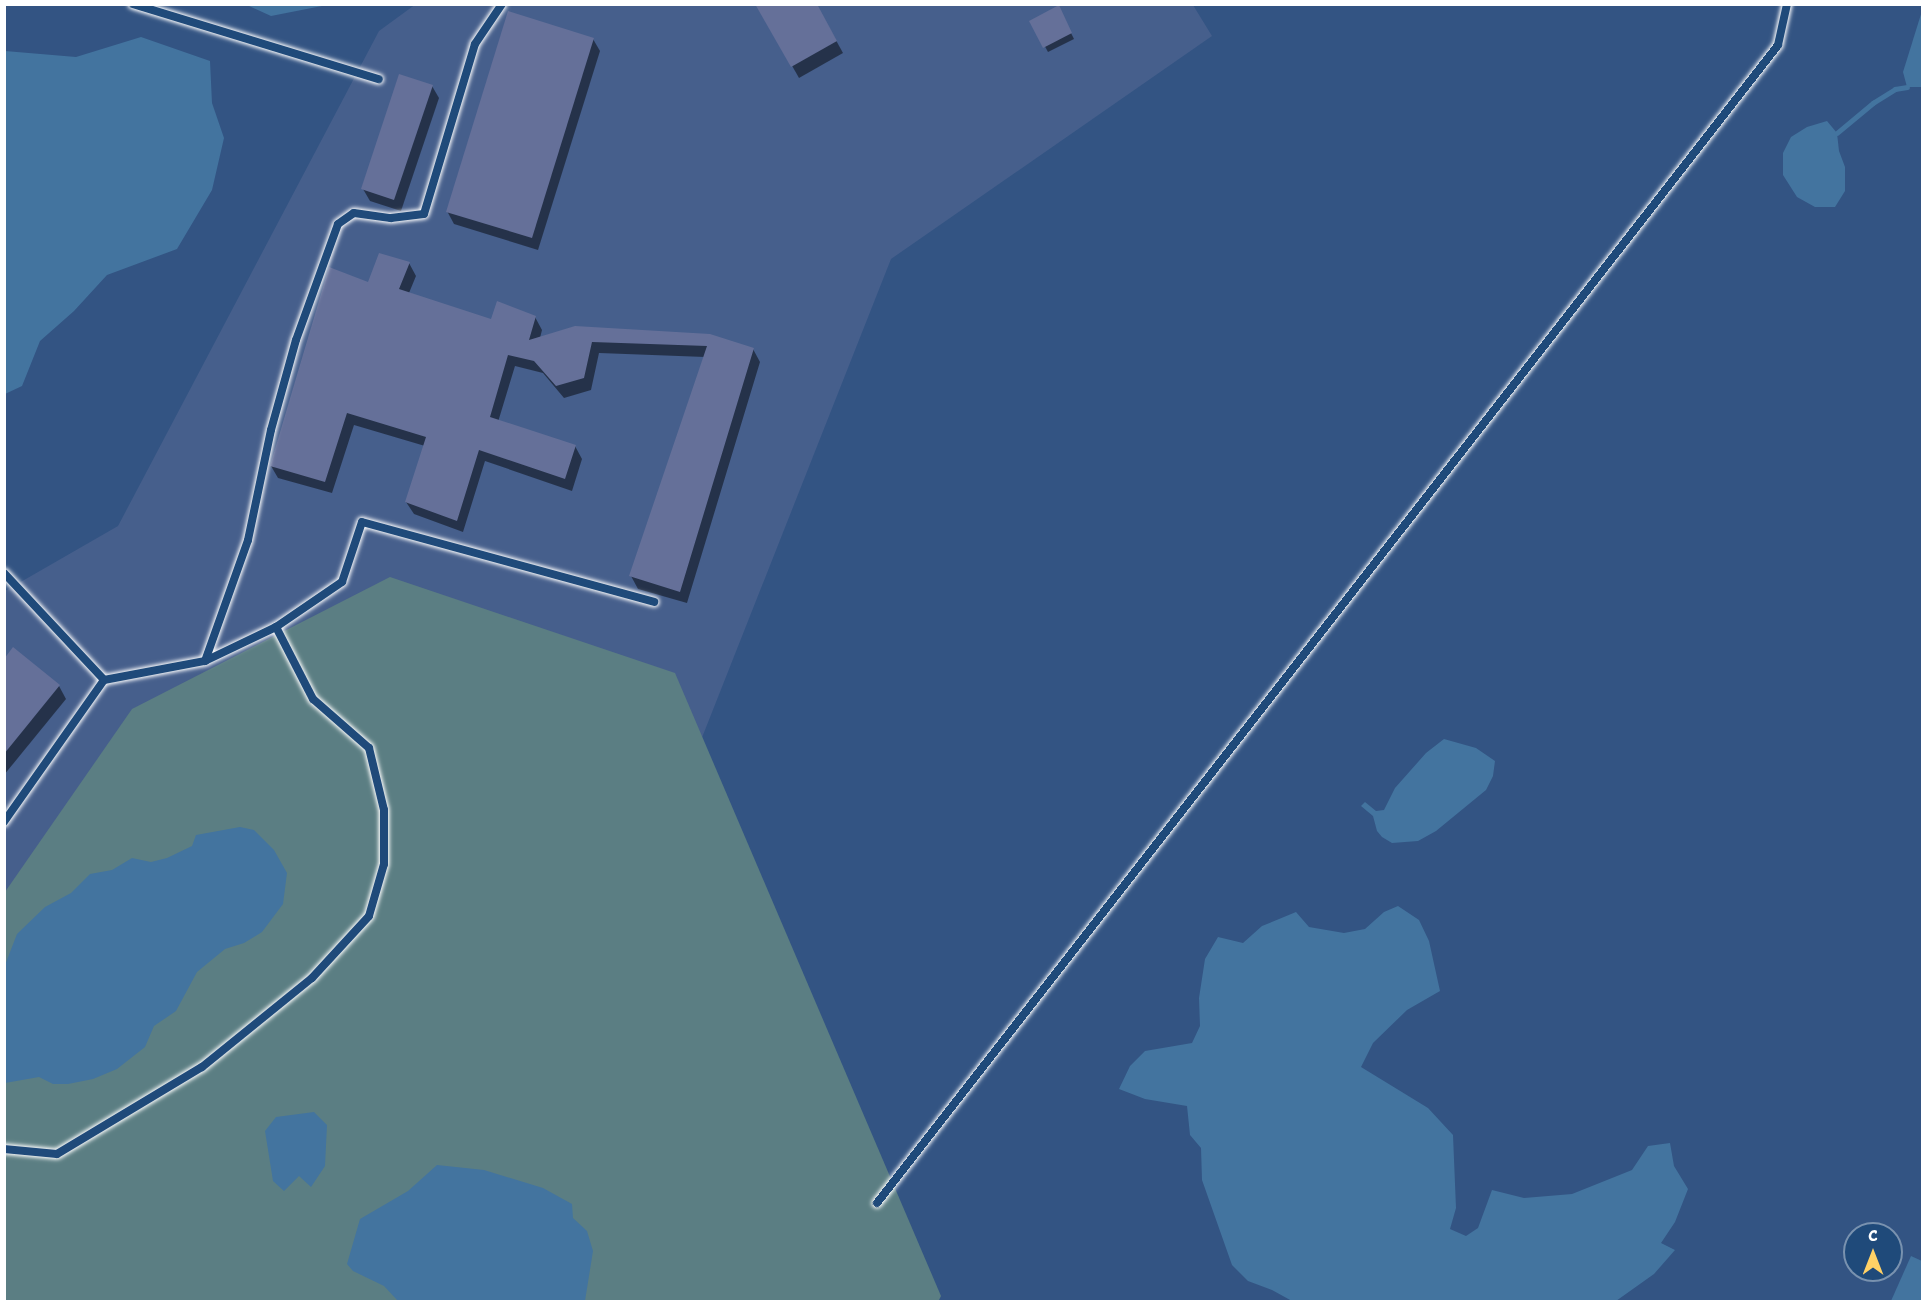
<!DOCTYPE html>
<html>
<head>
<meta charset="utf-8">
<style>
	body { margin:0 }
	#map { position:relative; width:1927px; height:1306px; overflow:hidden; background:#335483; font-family:"Shantell Sans",sans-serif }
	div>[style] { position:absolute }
	.built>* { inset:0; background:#465f8c }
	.green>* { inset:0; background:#5b7e83 }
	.water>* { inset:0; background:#43749f }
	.shadow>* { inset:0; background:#0007 }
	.stream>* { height:4.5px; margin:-2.25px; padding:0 2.25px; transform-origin:2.25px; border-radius:2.25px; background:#43749f }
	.building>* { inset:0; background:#657099 }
	.roads { filter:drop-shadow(0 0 2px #fff) drop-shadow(0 0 2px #fff) }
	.lane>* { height:8px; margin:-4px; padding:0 4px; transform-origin:4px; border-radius:4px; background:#1f4a7a }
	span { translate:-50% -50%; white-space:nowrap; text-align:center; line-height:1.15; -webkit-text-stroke:5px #1f4a7a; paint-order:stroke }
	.frame { position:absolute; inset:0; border:6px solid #fff; pointer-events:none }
	.north { position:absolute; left:1843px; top:1222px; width:60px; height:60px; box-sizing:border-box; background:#1f4a7a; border:2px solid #7992af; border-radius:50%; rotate:0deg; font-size:16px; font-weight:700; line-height:24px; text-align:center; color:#fff }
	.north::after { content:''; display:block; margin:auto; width:21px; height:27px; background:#ffd166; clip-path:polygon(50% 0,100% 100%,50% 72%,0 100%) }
</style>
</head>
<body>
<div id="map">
	<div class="built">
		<i style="clip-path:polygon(416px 4px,1193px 5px,1212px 36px,891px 259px,613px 963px,5px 1272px,5px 591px,118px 526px,379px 31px)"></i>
	</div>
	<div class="green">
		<i style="clip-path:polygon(390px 577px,675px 673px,941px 1296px,938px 1302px,5px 1302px,5px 892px,132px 709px)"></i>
	</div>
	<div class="water">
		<i style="clip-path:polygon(247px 5px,327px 5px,271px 16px)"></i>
		<i style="clip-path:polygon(1922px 11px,1922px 87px,1907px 87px,1903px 72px)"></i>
		<i style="clip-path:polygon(141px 37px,210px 61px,212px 103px,224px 138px,212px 190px,177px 249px,107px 275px,74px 311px,40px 341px,22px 386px,5px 394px,5px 51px,76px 57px)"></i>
		<i style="clip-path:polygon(1827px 121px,1837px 133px,1839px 151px,1845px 167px,1845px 191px,1835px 207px,1815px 207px,1797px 197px,1783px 175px,1783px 153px,1791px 137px,1807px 127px)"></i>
		<i style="clip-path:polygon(1444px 739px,1476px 748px,1495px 761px,1493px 776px,1486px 790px,1436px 831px,1418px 841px,1392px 843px,1382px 837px,1377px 831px,1373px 816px,1361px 806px,1365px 802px,1376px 811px,1384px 810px,1395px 788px,1426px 753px)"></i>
		<i style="clip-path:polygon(240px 827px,254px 830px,274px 850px,287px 873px,283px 904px,262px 932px,244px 943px,225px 949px,197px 972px,176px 1011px,154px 1026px,145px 1047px,117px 1069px,93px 1079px,68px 1084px,53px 1084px,39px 1077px,5px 1083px,5px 965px,17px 934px,45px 907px,71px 893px,90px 874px,112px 870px,132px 858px,151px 862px,167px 858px,192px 846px,196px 835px)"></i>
		<i style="clip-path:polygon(1398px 906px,1419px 920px,1429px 941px,1440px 991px,1407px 1010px,1373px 1043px,1361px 1067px,1428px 1108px,1453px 1135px,1456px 1208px,1450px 1229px,1466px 1236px,1478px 1228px,1492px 1190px,1524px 1198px,1572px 1194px,1632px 1170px,1648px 1146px,1670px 1143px,1674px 1166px,1688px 1189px,1675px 1222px,1661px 1243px,1675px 1250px,1654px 1274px,1616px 1301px,1292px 1301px,1272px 1290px,1248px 1281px,1232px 1265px,1202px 1180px,1201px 1148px,1190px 1135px,1187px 1106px,1145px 1099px,1119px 1089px,1130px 1066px,1145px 1051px,1192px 1043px,1200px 1026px,1199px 998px,1205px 959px,1218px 937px,1243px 943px,1262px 926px,1296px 912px,1309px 927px,1344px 933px,1365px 929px,1384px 912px)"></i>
		<i style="clip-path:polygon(314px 1112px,327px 1125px,325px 1166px,311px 1187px,299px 1176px,284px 1191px,273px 1181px,265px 1131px,276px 1117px)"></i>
		<i style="clip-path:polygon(437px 1165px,484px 1170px,543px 1188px,572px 1204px,573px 1218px,587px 1231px,593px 1251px,585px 1301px,398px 1301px,384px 1286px,353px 1271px,347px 1264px,360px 1219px,408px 1191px)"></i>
		<i style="clip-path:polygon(1911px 1256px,1922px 1261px,1922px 1301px,1891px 1301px)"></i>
	</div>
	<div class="shadow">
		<i style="clip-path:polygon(757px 4px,816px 4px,843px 53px,799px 78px)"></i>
		<i style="clip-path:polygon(1058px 7px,1074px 39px,1048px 52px,1031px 21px)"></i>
		<i style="clip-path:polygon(593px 39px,600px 51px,538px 250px,454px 224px,447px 211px)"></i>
		<i style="clip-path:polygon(432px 86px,439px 98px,401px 211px,370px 201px,363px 189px)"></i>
		<i style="clip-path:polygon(409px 263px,416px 276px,409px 293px,492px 321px,535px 317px,542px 330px,540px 338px,575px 327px,753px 349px,760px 362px,687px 603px,638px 589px,631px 576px,705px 357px,599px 353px,591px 390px,564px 398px,543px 373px,515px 366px,498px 422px,575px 446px,582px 459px,572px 491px,485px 461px,463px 532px,414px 514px,406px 502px,425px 446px,354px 425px,332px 493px,278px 478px,271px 466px,369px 284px)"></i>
		<i style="clip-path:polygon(14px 650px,59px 686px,66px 699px,4px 775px,4px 661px)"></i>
	</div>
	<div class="stream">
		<i style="left:1837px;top:133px;width:47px;rotate:-39.8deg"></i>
		<i style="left:1873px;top:103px;width:26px;rotate:-32deg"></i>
		<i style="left:1895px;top:89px;width:12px;rotate:-9deg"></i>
	</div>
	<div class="building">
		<i style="clip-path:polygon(755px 4px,817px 4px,837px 41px,791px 67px)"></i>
		<i style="clip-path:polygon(1059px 5px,1072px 33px,1043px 48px,1029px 21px)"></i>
		<i style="clip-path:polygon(508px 11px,594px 38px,532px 238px,446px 212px)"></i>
		<i style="clip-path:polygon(399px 74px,433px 85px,394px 200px,361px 189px)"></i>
		<i style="clip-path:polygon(379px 253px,410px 262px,399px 289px,491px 319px,497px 301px,536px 316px,529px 340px,575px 326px,710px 334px,754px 348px,680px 592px,629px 576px,707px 346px,592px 342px,584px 378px,556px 386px,534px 361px,508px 355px,490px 417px,576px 445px,565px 479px,479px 450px,457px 521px,405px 502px,426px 437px,347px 413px,325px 482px,270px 466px,329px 267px,368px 282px)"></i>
		<i style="clip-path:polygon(13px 647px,60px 685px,4px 754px,4px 659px)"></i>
	</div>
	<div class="roads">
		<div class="lane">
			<i style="left:133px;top:4px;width:257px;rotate:17deg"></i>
			<i style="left:4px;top:573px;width:146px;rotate:46.9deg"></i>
			<i style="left:104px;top:680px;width:174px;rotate:125.2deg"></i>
			<i style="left:205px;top:661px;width:128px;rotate:-70.4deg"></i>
			<i style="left:248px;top:540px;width:112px;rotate:-78.2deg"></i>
			<i style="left:271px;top:430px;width:93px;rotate:-74.5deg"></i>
			<i style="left:296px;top:340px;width:123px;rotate:-70.1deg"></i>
			<i style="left:338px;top:224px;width:19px;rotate:-35deg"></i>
			<i style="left:354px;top:213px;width:37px;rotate:8deg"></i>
			<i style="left:391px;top:218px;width:33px;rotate:-7deg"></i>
			<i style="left:424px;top:214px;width:177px;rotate:-73.3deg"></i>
			<i style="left:475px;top:44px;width:48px;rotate:-56deg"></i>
			<i style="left:104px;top:680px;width:103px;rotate:-10.7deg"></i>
			<i style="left:205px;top:661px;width:79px;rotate:-25.6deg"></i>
			<i style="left:276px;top:627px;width:80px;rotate:-34.3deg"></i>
			<i style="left:342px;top:582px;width:63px;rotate:-71.6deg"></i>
			<i style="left:362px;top:522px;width:303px;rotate:15.3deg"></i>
			<i style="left:4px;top:1149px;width:53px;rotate:5.4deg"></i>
			<i style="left:57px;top:1154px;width:169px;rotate:-31deg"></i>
			<i style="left:202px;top:1067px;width:141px;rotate:-39deg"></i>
			<i style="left:312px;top:978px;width:84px;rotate:-47.4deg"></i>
			<i style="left:369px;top:916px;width:54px;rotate:-73.9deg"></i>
			<i style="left:384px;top:864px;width:54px;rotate:-90deg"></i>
			<i style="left:384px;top:810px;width:64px;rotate:-103.6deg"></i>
			<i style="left:369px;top:748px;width:74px;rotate:-138.8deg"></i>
			<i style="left:313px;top:699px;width:81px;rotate:-117.2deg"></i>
			<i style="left:877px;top:1203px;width:1467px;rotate:-52.11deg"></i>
			<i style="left:1778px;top:45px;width:42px;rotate:-77.6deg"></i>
		</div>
	</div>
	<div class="frame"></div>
	<div class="north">С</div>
</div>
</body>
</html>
